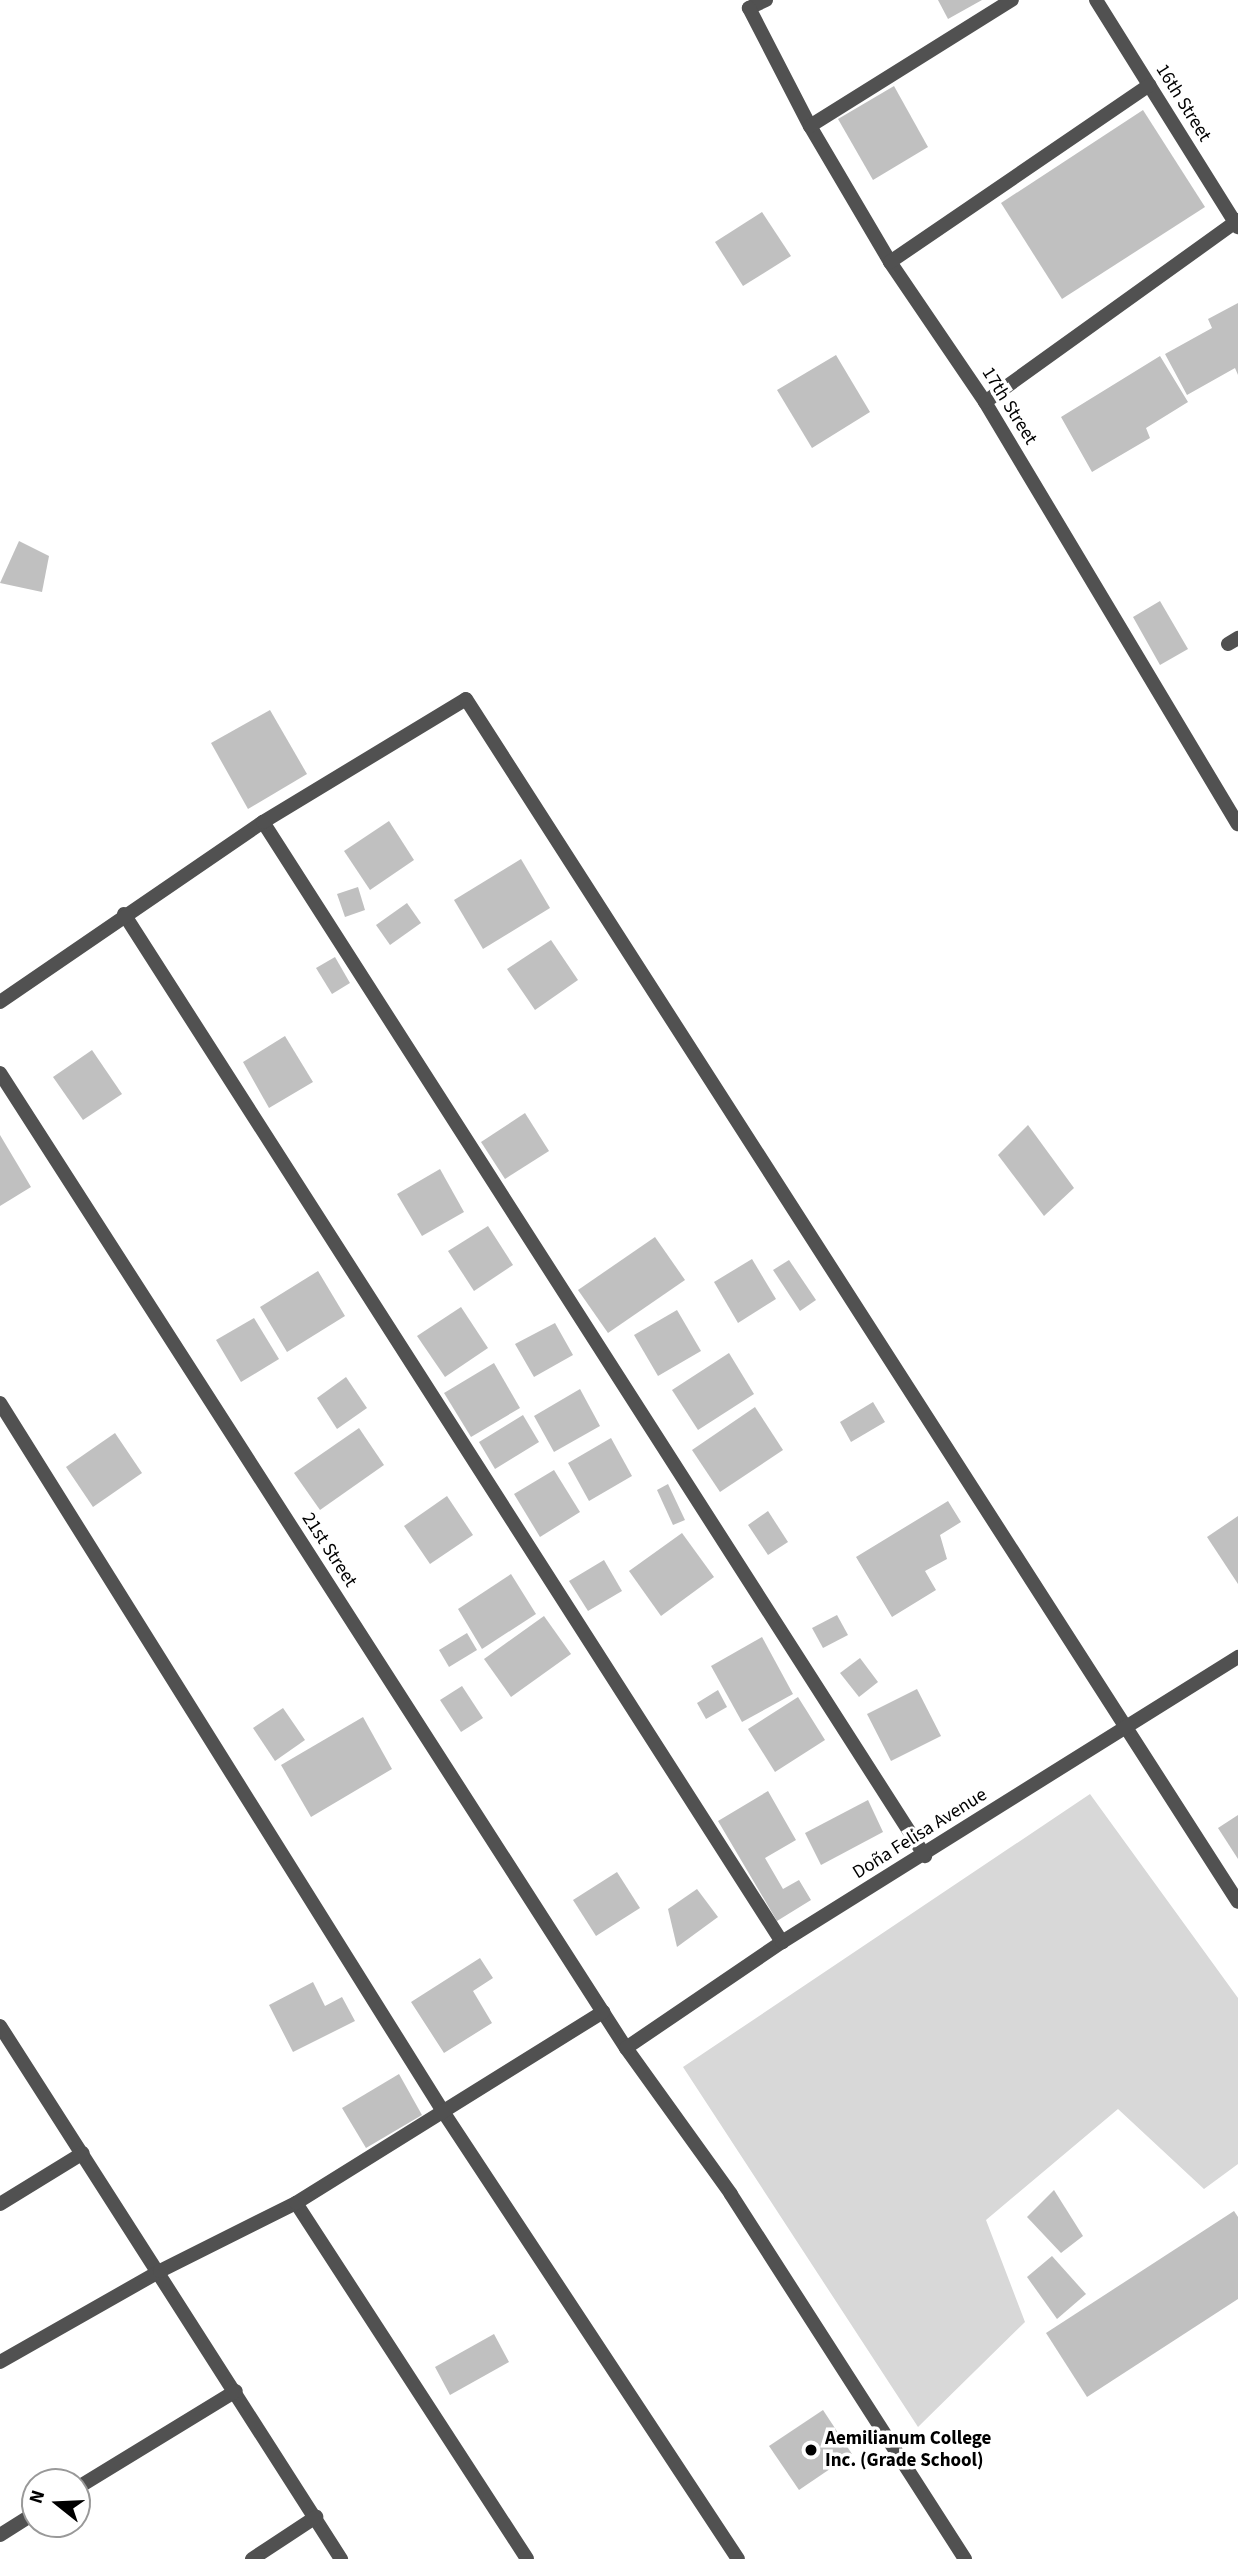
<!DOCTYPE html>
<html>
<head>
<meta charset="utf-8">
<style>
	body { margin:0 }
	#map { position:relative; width:1238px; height:2559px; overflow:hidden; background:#fff; font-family:"Source Sans 3",sans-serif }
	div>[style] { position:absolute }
	.green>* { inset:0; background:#d8d8d8 }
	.building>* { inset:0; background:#c0c0c0 }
	.minor>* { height:14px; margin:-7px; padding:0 7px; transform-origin:7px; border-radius:7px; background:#515151 }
	.tertiary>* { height:14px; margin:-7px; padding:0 7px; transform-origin:7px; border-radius:7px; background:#515151 }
	.dots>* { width:19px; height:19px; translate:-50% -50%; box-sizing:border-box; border:4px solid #fff; border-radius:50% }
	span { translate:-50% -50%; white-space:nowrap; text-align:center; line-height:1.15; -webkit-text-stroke:7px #fff; paint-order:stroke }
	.street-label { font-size:19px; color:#000 }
	.poi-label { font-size:19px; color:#000; font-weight:700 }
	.left { translate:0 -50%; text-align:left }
	.north { position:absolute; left:21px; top:2468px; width:70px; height:70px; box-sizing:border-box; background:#fff; border:2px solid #999; border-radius:50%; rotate:288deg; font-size:19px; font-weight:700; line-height:28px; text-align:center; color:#000 }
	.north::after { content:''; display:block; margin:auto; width:24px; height:32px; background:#000; clip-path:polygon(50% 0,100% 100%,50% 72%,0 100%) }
</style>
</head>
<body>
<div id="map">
	<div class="green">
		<i style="clip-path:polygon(1090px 1794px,1238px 1998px,1238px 2164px,1204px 2189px,1118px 2109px,986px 2220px,1025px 2322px,918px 2427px,683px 2067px)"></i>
	</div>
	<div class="building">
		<i style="clip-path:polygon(938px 0,982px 0,948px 19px)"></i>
		<i style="clip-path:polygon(894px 86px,928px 147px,873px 180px,838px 119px)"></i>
		<i style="clip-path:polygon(1143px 110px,1205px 207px,1062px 299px,1001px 203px)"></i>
		<i style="clip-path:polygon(762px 212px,791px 256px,743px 286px,715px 242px)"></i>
		<i style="clip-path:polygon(1238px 303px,1238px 375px,1235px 368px,1187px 395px,1165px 354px,1212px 328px,1208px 319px)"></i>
		<i style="clip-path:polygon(836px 355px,870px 412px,812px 448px,777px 390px)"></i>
		<i style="clip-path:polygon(1160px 356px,1188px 402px,1146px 428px,1150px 438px,1092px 472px,1061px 417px)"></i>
		<i style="clip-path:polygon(19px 541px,49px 556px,42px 592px,0 583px)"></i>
		<i style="clip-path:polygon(1160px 601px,1188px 649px,1160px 665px,1133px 617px)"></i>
		<i style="clip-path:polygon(270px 710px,307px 774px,248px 809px,211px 743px)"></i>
		<i style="clip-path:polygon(389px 821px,414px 860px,370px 890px,344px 851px)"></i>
		<i style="clip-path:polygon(521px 859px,550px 908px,483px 949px,454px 900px)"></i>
		<i style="clip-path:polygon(358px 887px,365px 910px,345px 917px,337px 894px)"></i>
		<i style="clip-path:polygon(407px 903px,421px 923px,390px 945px,376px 925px)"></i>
		<i style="clip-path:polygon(551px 940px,578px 980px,535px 1010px,507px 969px)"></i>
		<i style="clip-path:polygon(335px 957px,350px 983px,332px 994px,316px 968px)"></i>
		<i style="clip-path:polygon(285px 1036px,313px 1082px,269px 1108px,243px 1062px)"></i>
		<i style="clip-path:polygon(92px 1050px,122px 1094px,83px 1120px,53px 1077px)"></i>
		<i style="clip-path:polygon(525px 1113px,549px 1151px,505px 1179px,481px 1142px)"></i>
		<i style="clip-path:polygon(1028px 1125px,1074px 1188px,1044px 1216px,998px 1155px)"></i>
		<i style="clip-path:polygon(0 1135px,31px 1187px,0 1206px)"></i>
		<i style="clip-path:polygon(440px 1169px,464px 1212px,422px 1236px,397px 1194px)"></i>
		<i style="clip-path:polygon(488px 1226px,513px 1265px,474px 1291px,448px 1251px)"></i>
		<i style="clip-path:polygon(655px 1237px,685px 1280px,608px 1333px,578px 1290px)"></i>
		<i style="clip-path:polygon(752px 1259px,776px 1299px,738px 1323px,714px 1282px)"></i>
		<i style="clip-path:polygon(789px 1260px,816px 1300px,800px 1311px,773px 1270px)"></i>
		<i style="clip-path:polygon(318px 1271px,345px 1316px,287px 1352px,260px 1307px)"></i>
		<i style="clip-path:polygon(461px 1307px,488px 1348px,445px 1377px,417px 1336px)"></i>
		<i style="clip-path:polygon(677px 1310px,701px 1351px,658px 1376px,634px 1335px)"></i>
		<i style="clip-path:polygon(254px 1318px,279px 1359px,241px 1382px,216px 1340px)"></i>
		<i style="clip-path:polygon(555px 1323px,573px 1355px,534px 1377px,515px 1344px)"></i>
		<i style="clip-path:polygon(729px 1353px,754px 1394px,698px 1430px,672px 1390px)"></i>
		<i style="clip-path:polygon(494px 1363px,520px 1408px,471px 1437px,444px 1393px)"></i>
		<i style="clip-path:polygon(346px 1377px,367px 1408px,337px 1429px,317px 1398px)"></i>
		<i style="clip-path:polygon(580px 1389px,600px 1426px,554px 1452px,534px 1416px)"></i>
		<i style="clip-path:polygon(873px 1402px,885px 1422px,851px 1442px,840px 1422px)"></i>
		<i style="clip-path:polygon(755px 1407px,783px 1450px,720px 1492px,692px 1450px)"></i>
		<i style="clip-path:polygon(523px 1415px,539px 1442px,495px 1469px,479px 1442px)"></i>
		<i style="clip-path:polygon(359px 1428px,384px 1465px,320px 1510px,294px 1473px)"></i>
		<i style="clip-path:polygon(115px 1433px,142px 1473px,93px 1507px,66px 1467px)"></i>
		<i style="clip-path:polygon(611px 1438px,632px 1476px,589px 1501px,568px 1463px)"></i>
		<i style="clip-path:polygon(554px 1470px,580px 1512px,540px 1537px,514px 1494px)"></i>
		<i style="clip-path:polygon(668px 1484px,685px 1520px,673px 1525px,657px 1490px)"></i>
		<i style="clip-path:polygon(447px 1496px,473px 1535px,430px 1564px,404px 1526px)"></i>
		<i style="clip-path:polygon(948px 1501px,961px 1522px,940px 1535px,947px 1559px,925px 1571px,936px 1590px,892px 1617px,856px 1557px)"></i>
		<i style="clip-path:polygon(768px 1511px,788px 1542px,768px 1555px,748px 1525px)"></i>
		<i style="clip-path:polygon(1238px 1516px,1238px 1584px,1207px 1537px)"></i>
		<i style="clip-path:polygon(682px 1533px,714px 1577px,661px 1616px,629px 1571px)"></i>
		<i style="clip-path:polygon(604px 1560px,622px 1591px,588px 1611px,569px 1581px)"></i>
		<i style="clip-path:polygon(511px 1574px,536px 1614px,482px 1649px,458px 1609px)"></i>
		<i style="clip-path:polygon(837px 1615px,848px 1635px,823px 1648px,812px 1628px)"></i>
		<i style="clip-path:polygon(544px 1616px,571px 1654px,511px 1697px,484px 1659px)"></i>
		<i style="clip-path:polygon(467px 1633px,477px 1650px,449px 1667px,439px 1650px)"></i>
		<i style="clip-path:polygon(762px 1637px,793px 1694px,742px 1722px,711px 1666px)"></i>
		<i style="clip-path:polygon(860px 1658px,878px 1682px,859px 1697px,840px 1673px)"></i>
		<i style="clip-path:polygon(462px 1686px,483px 1718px,461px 1732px,440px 1700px)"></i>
		<i style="clip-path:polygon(917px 1689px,941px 1736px,891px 1761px,867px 1714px)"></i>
		<i style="clip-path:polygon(718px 1690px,727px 1707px,706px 1719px,697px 1703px)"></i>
		<i style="clip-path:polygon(798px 1697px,825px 1740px,775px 1772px,748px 1729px)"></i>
		<i style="clip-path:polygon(283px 1708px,305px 1740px,275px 1761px,253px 1728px)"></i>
		<i style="clip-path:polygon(363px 1717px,392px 1769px,311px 1817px,281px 1765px)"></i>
		<i style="clip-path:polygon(768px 1791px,796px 1840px,765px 1858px,783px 1889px,799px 1880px,811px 1900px,777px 1921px,718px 1821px)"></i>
		<i style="clip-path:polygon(868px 1800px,883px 1832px,821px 1865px,805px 1833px)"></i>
		<i style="clip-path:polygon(1238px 1815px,1238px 1859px,1218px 1828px)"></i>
		<i style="clip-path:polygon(617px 1872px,640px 1908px,596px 1936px,573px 1900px)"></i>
		<i style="clip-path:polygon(697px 1889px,718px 1917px,677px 1947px,668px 1909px)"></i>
		<i style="clip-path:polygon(480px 1958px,493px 1978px,473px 1991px,492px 2023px,444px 2053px,411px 2002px)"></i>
		<i style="clip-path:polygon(313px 1982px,325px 2006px,342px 1997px,355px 2021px,293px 2052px,269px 2005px)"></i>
		<i style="clip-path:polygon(399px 2074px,422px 2115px,366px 2148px,342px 2108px)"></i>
		<i style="clip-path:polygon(1054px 2190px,1083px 2236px,1061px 2253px,1027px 2217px)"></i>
		<i style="clip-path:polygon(1234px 2211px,1238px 2217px,1238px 2299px,1087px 2397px,1046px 2333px)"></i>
		<i style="clip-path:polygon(1052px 2256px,1086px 2294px,1057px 2319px,1027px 2277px)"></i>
		<i style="clip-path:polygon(494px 2334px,509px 2362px,450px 2395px,435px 2367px)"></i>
		<i style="clip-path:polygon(823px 2410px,852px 2454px,799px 2490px,769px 2446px)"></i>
	</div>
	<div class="minor">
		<i style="left:766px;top:0;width:19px;rotate:155deg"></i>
		<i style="left:749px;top:8px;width:133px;rotate:62.7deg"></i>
		<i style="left:810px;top:126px;width:158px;rotate:59.5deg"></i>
		<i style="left:890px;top:262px;width:169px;rotate:55.8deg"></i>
		<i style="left:985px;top:402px;width:492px;rotate:59.1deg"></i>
		<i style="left:1096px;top:0;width:268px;rotate:58deg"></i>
		<i style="left:810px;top:126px;width:238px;rotate:-32deg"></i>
		<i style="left:890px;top:262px;width:314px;rotate:-34.3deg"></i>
		<i style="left:985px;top:402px;width:312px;rotate:-35.7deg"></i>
		<i style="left:1228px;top:644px;width:12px;rotate:-31deg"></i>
		<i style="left:263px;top:822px;width:1228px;rotate:57.37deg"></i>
		<i style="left:124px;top:914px;width:1221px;rotate:57.38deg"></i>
		<i style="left:0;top:1002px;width:319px;rotate:-34.4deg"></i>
		<i style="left:263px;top:822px;width:237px;rotate:-31.2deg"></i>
		<i style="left:466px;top:699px;width:1429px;rotate:57.31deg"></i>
		<i style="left:0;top:1073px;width:1159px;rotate:57.3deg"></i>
		<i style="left:0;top:1403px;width:837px;rotate:57.98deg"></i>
		<i style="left:444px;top:2113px;width:534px;rotate:56.61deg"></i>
		<i style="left:0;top:2026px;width:633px;rotate:57.39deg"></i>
		<i style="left:296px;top:2203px;width:424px;rotate:57deg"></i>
		<i style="left:0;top:2204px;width:97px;rotate:-31.6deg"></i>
		<i style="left:0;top:2362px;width:184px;rotate:-29.6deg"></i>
		<i style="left:160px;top:2271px;width:152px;rotate:-26.6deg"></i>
		<i style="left:296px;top:2203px;width:362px;rotate:-31.9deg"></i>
		<i style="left:77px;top:2488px;width:186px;rotate:-31.4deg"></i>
		<i style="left:0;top:2535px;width:41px;rotate:-32.2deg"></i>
		<i style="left:252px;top:2559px;width:77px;rotate:-33.3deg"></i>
	</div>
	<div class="tertiary">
		<i style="left:965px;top:2559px;width:434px;rotate:-122.7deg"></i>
		<i style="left:731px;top:2194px;width:180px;rotate:-125.7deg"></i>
		<i style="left:626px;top:2048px;width:189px;rotate:-34.2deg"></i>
		<i style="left:782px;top:1942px;width:538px;rotate:-32.01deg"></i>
	</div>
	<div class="dots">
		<i style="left:811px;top:2450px;background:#000"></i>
	</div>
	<div class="street-label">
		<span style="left:1183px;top:103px;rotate:58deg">16th Street</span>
		<span style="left:1009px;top:406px;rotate:58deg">17th Street</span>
		<span style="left:329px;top:1550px;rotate:57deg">21st Street</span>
		<span style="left:920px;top:1834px;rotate:-32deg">Doña Felisa Avenue</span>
	</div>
	<div class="poi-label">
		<span class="left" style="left:825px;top:2450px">Aemilianum College<br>Inc. (Grade School)</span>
	</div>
	<div class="north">N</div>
</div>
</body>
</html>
